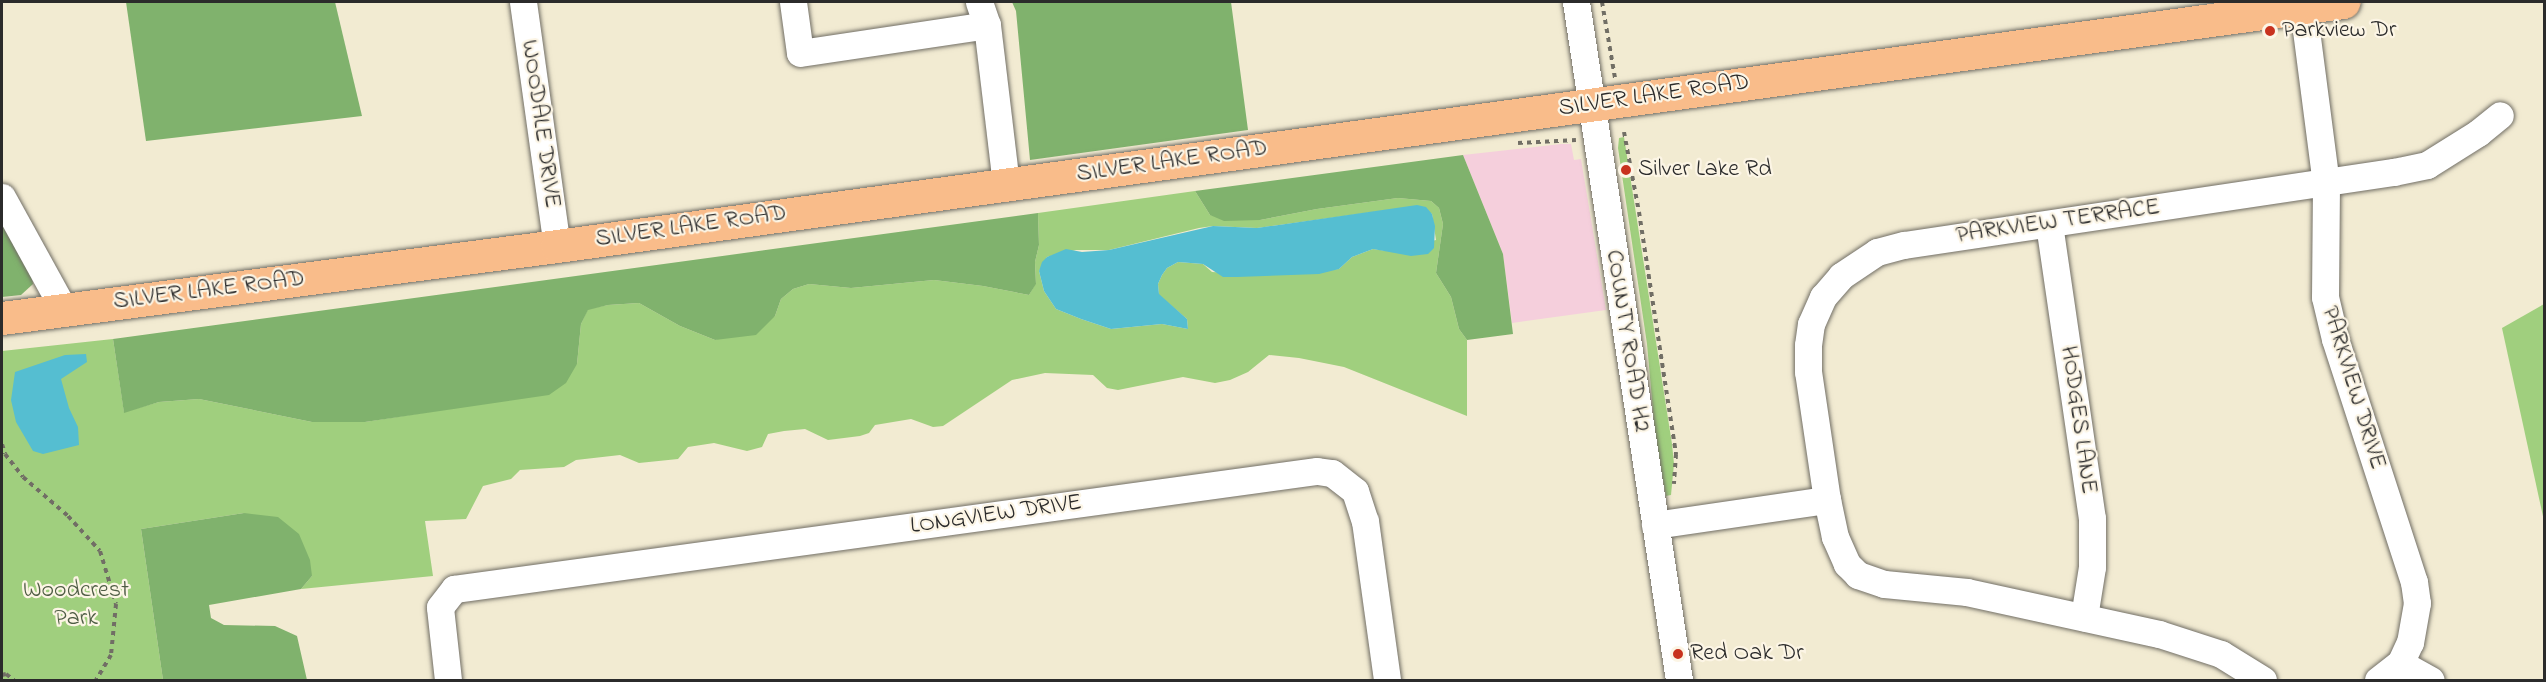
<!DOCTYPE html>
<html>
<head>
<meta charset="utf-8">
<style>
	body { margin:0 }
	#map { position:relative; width:2546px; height:682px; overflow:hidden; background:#f2ebd2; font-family:"Indie Flower",sans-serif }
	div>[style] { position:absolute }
	.built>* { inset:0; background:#f5cfdc }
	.green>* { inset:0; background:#a0cf7e }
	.forest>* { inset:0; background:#80b26d }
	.water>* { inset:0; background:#55bed1 }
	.path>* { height:4px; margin-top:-2px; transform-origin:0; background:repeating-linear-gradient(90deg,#716e65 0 4.5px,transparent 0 9px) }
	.roads { filter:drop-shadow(0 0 2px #716e65) drop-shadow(0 0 2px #716e65) }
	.minor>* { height:27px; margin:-13.5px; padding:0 13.5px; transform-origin:13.5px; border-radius:13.5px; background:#fff }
	.major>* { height:33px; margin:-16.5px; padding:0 16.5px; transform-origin:16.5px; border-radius:16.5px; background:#f9bc8a }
	.dots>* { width:16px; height:16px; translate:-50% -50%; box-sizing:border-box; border:3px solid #fcf5e5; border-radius:50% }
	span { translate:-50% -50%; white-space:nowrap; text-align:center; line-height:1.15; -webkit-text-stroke:4.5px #fcf5e5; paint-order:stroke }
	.poi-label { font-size:24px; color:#2b2b2b }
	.left { translate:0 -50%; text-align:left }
	.street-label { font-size:24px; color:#2b2b2b }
	.park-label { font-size:24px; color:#4e5c44 }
	.frame { position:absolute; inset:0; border:3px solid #2b2b2b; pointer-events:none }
</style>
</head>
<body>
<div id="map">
	<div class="built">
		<i style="clip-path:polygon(1561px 144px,1571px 144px,1574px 160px,1581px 159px,1606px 310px,1512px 323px,1503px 254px,1463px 155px)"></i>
	</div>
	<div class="green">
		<i style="clip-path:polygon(1624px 137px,1672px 444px,1674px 464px,1671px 495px,1666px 496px,1656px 444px,1647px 344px,1618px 148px,1619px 138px)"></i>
		<i style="clip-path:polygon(evenodd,1195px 191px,1210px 215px,1260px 220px,1317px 209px,1398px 198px,1431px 201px,1439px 208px,1443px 224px,1436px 273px,1451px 297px,1459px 329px,1467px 340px,1467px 416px,1344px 367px,1299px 358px,1269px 355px,1248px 372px,1230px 380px,1215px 383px,1183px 377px,1118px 390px,1107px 388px,1093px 375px,1045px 373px,1012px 380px,943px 426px,933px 427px,911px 419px,875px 425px,869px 433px,860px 436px,828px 440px,805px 429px,784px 431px,768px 434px,762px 447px,747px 451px,714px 443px,688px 447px,678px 459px,639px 463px,620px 455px,576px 460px,564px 467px,520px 470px,511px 479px,483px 486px,466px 519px,425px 521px,433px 576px,301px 589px,312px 576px,244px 513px,141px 529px,163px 680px,2px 680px,2px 351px,113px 339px,124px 412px,159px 402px,199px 399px,312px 422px,365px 422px,441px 410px,577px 364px,581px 324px,588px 309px,608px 305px,639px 303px,680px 326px,715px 340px,775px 316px,781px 299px,793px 289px,809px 284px,851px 288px,934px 280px,983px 286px,1029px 295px,1036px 283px,1035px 262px,1039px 245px,1038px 213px,1195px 191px,1417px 206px,1432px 214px,1436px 240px,1387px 251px,1373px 249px,1352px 257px,1339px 269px,1269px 275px,1212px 272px,1203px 264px,1178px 262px,1167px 268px,1162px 275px,1158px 284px,1159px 295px,1187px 319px,1188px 329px,1162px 324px,1111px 329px,1081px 319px,1056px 309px,1044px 291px,1039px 271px,1047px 257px,1054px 255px,1076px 250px,1109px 250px,1199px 228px,1213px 226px,1257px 228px,1417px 206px)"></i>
		<i style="clip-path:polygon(2544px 304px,2544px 521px,2502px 328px)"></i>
	</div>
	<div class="forest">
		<i style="clip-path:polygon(126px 2px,335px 2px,362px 116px,146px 141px)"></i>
		<i style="clip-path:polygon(1012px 2px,1231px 2px,1248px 130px,1030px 160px,1016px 11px)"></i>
		<i style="clip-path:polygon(1463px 155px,1503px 254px,1513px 334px,1467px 340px,1459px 329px,1451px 297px,1436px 273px,1443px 224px,1439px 208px,1431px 201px,1398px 198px,1317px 209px,1260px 220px,1224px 221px,1210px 215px,1195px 191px)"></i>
		<i style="clip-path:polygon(1038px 213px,1039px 245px,1035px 262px,1036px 284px,1029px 295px,983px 286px,934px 280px,851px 288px,809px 284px,793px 289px,781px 299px,775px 316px,756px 335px,715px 340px,680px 326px,639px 303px,608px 305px,588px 310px,581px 324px,577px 364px,566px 383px,549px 395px,365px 422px,312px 422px,199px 399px,159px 402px,124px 413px,113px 339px)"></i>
		<i style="clip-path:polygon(2px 222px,32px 277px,33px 284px,21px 295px,2px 297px)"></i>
		<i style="clip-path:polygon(244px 513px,278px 517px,299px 534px,310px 560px,312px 576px,301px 589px,209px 605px,211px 618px,224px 625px,275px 626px,297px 636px,307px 680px,163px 680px,141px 529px)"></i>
	</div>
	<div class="water">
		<i style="clip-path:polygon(1417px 205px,1426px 207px,1432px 214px,1435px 226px,1434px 248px,1428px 254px,1411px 256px,1373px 249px,1352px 257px,1339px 269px,1319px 274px,1237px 277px,1223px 277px,1203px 264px,1178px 262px,1167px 268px,1162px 275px,1158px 284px,1159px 294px,1187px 319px,1188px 329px,1162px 324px,1111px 329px,1081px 319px,1056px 309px,1044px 291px,1039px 271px,1042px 262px,1047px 257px,1066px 249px,1082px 252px,1109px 250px,1213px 226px,1257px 228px)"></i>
		<i style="clip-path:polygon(86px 354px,87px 362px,61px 379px,69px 408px,78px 427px,79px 445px,43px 454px,33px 451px,16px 422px,11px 400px,15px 372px,65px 355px)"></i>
	</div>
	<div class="path">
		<i style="left:1602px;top:2px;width:77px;rotate:80.3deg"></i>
		<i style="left:1624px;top:132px;width:81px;rotate:79.4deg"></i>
		<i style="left:1639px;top:212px;width:245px;rotate:81.3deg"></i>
		<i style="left:1676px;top:454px;width:30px;rotate:94deg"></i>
		<i style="left:1518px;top:143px;width:58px;rotate:-3deg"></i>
		<i style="left:2px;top:444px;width:10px;rotate:73deg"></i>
		<i style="left:5px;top:454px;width:29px;rotate:52deg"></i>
		<i style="left:23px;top:477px;width:60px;rotate:40.9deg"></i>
		<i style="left:68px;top:516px;width:47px;rotate:47.6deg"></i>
		<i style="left:100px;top:551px;width:55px;rotate:73.2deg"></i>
		<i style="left:116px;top:604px;width:51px;rotate:95.6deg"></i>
		<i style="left:111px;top:655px;width:29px;rotate:121deg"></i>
		<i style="left:2px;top:675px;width:4px;rotate:-14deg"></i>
		<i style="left:6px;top:674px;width:10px;rotate:37deg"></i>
	</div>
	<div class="roads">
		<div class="minor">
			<i style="left:523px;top:2px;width:246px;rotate:82.1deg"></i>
			<i style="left:793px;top:2px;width:51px;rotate:82.2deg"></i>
			<i style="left:800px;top:53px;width:189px;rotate:-8.5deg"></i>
			<i style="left:979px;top:2px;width:24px;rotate:71deg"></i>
			<i style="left:987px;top:25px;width:161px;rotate:83.2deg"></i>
			<i style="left:1576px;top:2px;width:686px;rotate:81.36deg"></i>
			<i style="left:2303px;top:7px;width:178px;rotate:82.6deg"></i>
			<i style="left:2326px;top:184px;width:113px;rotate:90.5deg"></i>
			<i style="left:2325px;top:297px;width:43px;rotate:76.6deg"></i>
			<i style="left:2335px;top:339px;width:256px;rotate:72deg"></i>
			<i style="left:2414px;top:582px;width:21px;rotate:82deg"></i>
			<i style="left:2417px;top:603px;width:40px;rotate:100deg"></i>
			<i style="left:2410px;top:642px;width:23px;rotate:115deg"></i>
			<i style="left:2400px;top:663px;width:28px;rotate:142deg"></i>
			<i style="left:2px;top:197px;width:129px;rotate:61.2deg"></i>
			<i style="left:2049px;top:224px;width:297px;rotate:81.7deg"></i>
			<i style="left:2092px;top:518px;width:49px;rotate:90deg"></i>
			<i style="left:2092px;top:567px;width:51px;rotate:99.1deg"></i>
			<i style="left:1655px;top:525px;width:174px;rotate:-8.3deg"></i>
			<i style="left:2400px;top:663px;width:35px;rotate:29deg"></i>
			<i style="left:448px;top:680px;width:73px;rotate:-96.3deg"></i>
			<i style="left:440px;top:607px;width:23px;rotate:-52deg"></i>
			<i style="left:454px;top:589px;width:871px;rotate:-7.79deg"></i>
			<i style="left:1317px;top:471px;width:15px;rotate:8deg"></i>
			<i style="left:1332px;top:473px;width:29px;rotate:38deg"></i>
			<i style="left:1355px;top:491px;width:32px;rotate:72deg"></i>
			<i style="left:1365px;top:521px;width:161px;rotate:82.1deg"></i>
			<i style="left:2263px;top:680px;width:49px;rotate:-148.2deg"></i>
			<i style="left:2221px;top:654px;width:65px;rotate:-162.1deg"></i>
			<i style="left:2159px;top:634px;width:197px;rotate:-167.7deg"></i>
			<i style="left:1967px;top:592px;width:83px;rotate:-174.5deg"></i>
			<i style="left:1884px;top:584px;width:28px;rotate:-161deg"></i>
			<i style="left:1858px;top:575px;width:16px;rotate:-135deg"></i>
			<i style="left:1847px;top:564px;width:30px;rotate:-114deg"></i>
			<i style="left:1835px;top:537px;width:38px;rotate:-102deg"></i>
			<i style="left:1827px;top:500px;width:129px;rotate:-98.4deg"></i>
			<i style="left:1808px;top:372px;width:27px;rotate:-90deg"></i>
			<i style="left:1808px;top:345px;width:21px;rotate:-82deg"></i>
			<i style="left:1811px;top:324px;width:30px;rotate:-66deg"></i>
			<i style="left:1823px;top:297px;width:28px;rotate:-49deg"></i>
			<i style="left:1841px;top:276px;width:43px;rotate:-33.7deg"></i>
			<i style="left:1877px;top:252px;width:28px;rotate:-15deg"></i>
			<i style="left:1904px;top:245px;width:495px;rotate:-8.5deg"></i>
			<i style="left:2394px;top:172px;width:34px;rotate:-12deg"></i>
			<i style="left:2427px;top:165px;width:60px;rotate:-32.1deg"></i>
			<i style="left:2478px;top:133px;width:28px;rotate:-39deg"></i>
		</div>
		<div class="major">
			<i style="left:2px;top:318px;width:560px;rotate:-7.39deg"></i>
			<i style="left:557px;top:246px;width:1803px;rotate:-7.78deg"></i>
		</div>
	</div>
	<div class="dots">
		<i style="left:2270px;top:31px;background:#c8321e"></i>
		<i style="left:1626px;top:170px;background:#c8321e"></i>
		<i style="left:1678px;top:654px;background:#c8321e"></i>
	</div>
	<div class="poi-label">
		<span class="left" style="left:2282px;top:31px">Parkview Dr</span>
		<span class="left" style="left:1638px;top:170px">Silver Lake Rd</span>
		<span class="left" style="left:1690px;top:654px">Red Oak Dr</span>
	</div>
	<div class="street-label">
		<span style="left:1654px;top:96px;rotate:-8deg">SILVER LAKE ROAD</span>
		<span style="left:540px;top:124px;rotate:82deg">WOODALE DRIVE</span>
		<span style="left:1172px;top:162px;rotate:-8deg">SILVER LAKE ROAD</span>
		<span style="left:2058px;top:222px;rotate:-8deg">PARKVIEW TERRACE</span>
		<span style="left:691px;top:227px;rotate:-8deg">SILVER LAKE ROAD</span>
		<span style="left:209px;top:291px;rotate:-7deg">SILVER LAKE ROAD</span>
		<span style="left:1627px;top:341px;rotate:81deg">COUNTY ROAD H2</span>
		<span style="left:2353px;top:388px;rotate:73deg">PARKVIEW DRIVE</span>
		<span style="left:2078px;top:420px;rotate:82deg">HODGES LANE</span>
		<span style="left:996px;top:515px;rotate:-8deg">LONGVIEW DRIVE</span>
	</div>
	<div class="park-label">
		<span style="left:76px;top:605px">Woodcrest<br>Park</span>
	</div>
	<div class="frame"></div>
</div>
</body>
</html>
